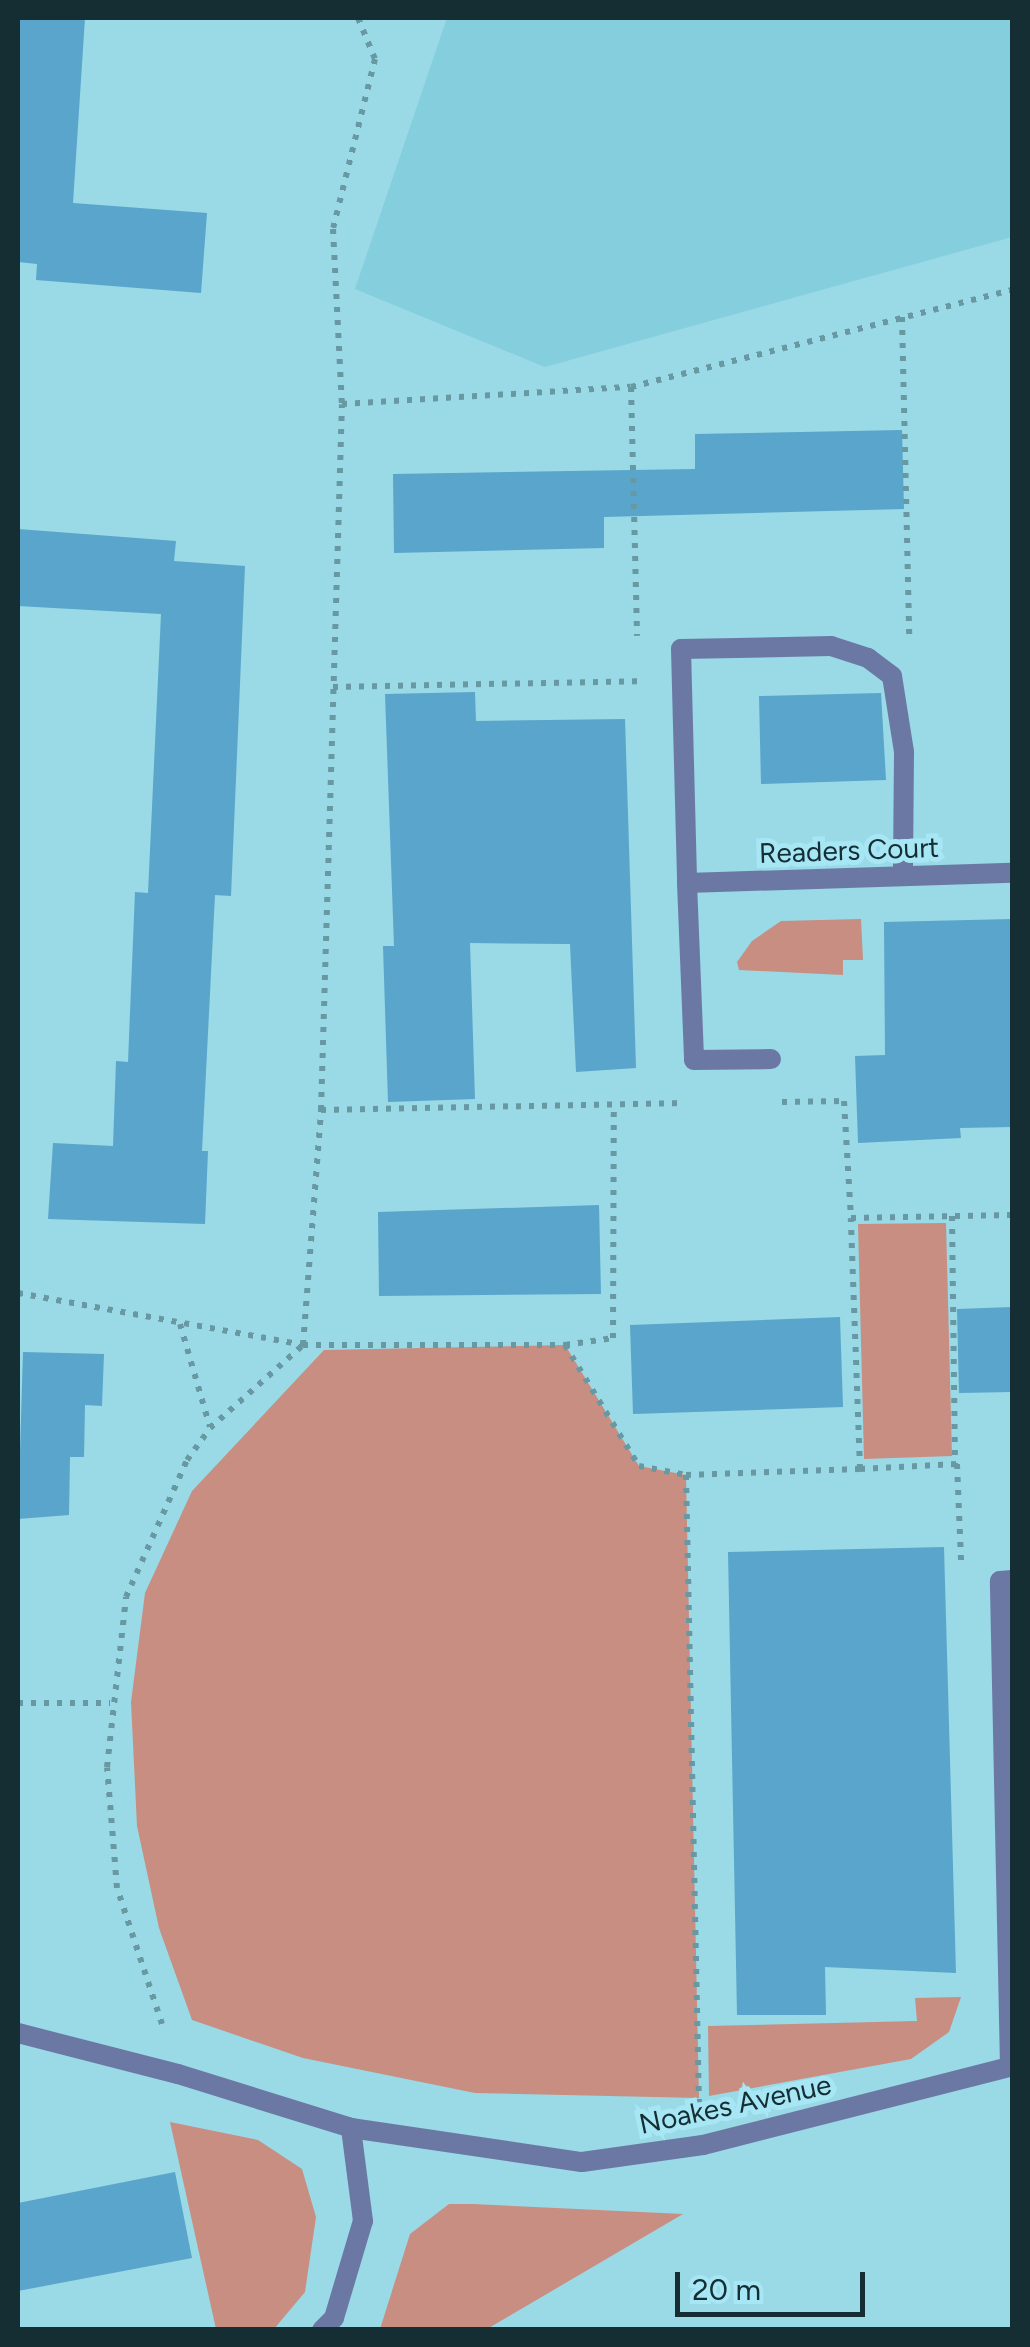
<!DOCTYPE html>
<html>
<head>
<meta charset="utf-8">
<style>
	body { margin:0 }
	#map { position:relative; width:1030px; height:2347px; overflow:hidden; background:#9ad9e6; font-family:Figtree,sans-serif }
	div>[style] { position:absolute }
	.built>* { inset:0; background:#85cede }
	.green>* { inset:0; background:#c88e81 }
	.building>* { inset:0; background:#59a5cb }
	.path>* { height:6px; margin-top:-3px; transform-origin:0; background:repeating-linear-gradient(90deg,#6899a3 0 5px,transparent 0 13px) }
	.lane>* { height:20px; margin:-10px; padding:0 10px; transform-origin:10px; border-radius:10px; background:#6c78a4 }
	.street>* { height:20px; margin:-10px; padding:0 10px; transform-origin:10px; border-radius:10px; background:#6c78a4 }
	span { translate:-50% -50%; white-space:nowrap; text-align:center; line-height:1.15; -webkit-text-stroke:10px #a7e6f4; paint-order:stroke }
	.street-label { font-size:28px; color:#142e33 }
	.frame { position:absolute; inset:0; border:20px solid #142e33; pointer-events:none }
	.scale { position:absolute; left:675px; top:2272px; width:190px; height:45px; box-sizing:border-box; border:5px solid #142e33; border-top:0; padding-left:12px; font-size:30px; line-height:35px; white-space:nowrap; color:#142e33; -webkit-text-stroke:8px #a7e6f4; paint-order:stroke }
</style>
</head>
<body>
<div id="map">
	<div class="built">
		<i style="clip-path:polygon(447px 18px,1012px 18px,1012px 237px,545px 367px,355px 289px)"></i>
	</div>
	<div class="green">
		<i style="clip-path:polygon(861px 919px,863px 960px,843px 960px,843px 975px,739px 970px,737px 962px,752px 941px,781px 921px)"></i>
		<i style="clip-path:polygon(946px 1223px,952px 1456px,864px 1459px,858px 1224px)"></i>
		<i style="clip-path:polygon(565px 1345px,639px 1466px,686px 1475px,699px 2098px,475px 2093px,303px 2058px,192px 2020px,159px 1928px,137px 1826px,131px 1702px,145px 1593px,192px 1491px,324px 1350px)"></i>
		<i style="clip-path:polygon(961px 1997px,949px 2032px,911px 2059px,709px 2096px,708px 2026px,917px 2021px,915px 1998px)"></i>
		<i style="clip-path:polygon(170px 2122px,258px 2140px,302px 2169px,316px 2217px,305px 2292px,274px 2329px,216px 2329px)"></i>
		<i style="clip-path:polygon(449px 2204px,473px 2204px,683px 2214px,487px 2329px,380px 2329px,410px 2234px)"></i>
	</div>
	<div class="building">
		<i style="clip-path:polygon(18px 18px,85px 18px,73px 203px,207px 213px,201px 293px,36px 280px,37px 264px,18px 262px)"></i>
		<i style="clip-path:polygon(902px 430px,904px 509px,604px 517px,604px 548px,394px 553px,393px 474px,695px 469px,695px 434px)"></i>
		<i style="clip-path:polygon(18px 529px,176px 541px,174px 561px,245px 566px,231px 896px,215px 895px,202px 1151px,208px 1151px,205px 1224px,48px 1219px,53px 1143px,113px 1146px,116px 1061px,128px 1062px,135px 892px,148px 893px,161px 614px,18px 606px)"></i>
		<i style="clip-path:polygon(475px 692px,476px 721px,625px 719px,636px 1068px,576px 1072px,570px 944px,470px 943px,475px 1099px,388px 1102px,383px 946px,394px 946px,385px 694px)"></i>
		<i style="clip-path:polygon(881px 693px,886px 780px,761px 784px,759px 696px)"></i>
		<i style="clip-path:polygon(1012px 919px,1012px 1127px,960px 1128px,961px 1138px,858px 1143px,855px 1056px,885px 1055px,884px 922px)"></i>
		<i style="clip-path:polygon(599px 1205px,601px 1294px,379px 1296px,378px 1212px)"></i>
		<i style="clip-path:polygon(1012px 1307px,1012px 1392px,959px 1393px,957px 1309px)"></i>
		<i style="clip-path:polygon(840px 1317px,843px 1407px,633px 1414px,630px 1325px)"></i>
		<i style="clip-path:polygon(23px 1352px,104px 1354px,102px 1406px,85px 1405px,84px 1457px,70px 1457px,69px 1515px,18px 1519px)"></i>
		<i style="clip-path:polygon(944px 1547px,956px 1973px,825px 1967px,826px 2015px,737px 2015px,728px 1552px)"></i>
		<i style="clip-path:polygon(175px 2172px,192px 2258px,18px 2291px,18px 2203px)"></i>
	</div>
	<div class="path">
		<i style="left:358px;top:18px;width:44px;rotate:67.5deg"></i>
		<i style="left:375px;top:59px;width:175px;rotate:103.9deg"></i>
		<i style="left:333px;top:229px;width:175px;rotate:87.1deg"></i>
		<i style="left:342px;top:404px;width:289px;rotate:-3.4deg"></i>
		<i style="left:631px;top:387px;width:393px;rotate:-14.3deg"></i>
		<i style="left:902px;top:317px;width:318px;rotate:88.7deg"></i>
		<i style="left:631px;top:387px;width:249px;rotate:88.6deg"></i>
		<i style="left:333px;top:687px;width:305px;rotate:-1.1deg"></i>
		<i style="left:782px;top:1102px;width:62px;rotate:-0.9deg"></i>
		<i style="left:844px;top:1101px;width:117px;rotate:86.6deg"></i>
		<i style="left:321px;top:1110px;width:364px;rotate:-1.1deg"></i>
		<i style="left:952px;top:1216px;width:248px;rotate:89.3deg"></i>
		<i style="left:18px;top:1293px;width:290px;rotate:10.3deg"></i>
		<i style="left:303px;top:1345px;width:236px;rotate:-85.6deg"></i>
		<i style="left:321px;top:1110px;width:706px;rotate:-88.3deg"></i>
		<i style="left:180px;top:1324px;width:107px;rotate:73.8deg"></i>
		<i style="left:565px;top:1345px;width:142px;rotate:58.6deg"></i>
		<i style="left:639px;top:1466px;width:48px;rotate:10.8deg"></i>
		<i style="left:686px;top:1475px;width:174px;rotate:-2deg"></i>
		<i style="left:860px;top:1469px;width:251px;rotate:-92.1deg"></i>
		<i style="left:851px;top:1218px;width:161px;rotate:-1.1deg"></i>
		<i style="left:860px;top:1469px;width:97px;rotate:-3deg"></i>
		<i style="left:957px;top:1464px;width:97px;rotate:87.6deg"></i>
		<i style="left:686px;top:1475px;width:629px;rotate:88.82deg"></i>
		<i style="left:18px;top:1703px;width:92px"></i>
		<i style="left:162px;top:2024px;width:143px;rotate:-108.3deg"></i>
		<i style="left:117px;top:1888px;width:121px;rotate:-94.7deg"></i>
		<i style="left:107px;top:1767px;width:171px;rotate:-83.6deg"></i>
		<i style="left:126px;top:1597px;width:150px;rotate:-66deg"></i>
		<i style="left:187px;top:1460px;width:39px;rotate:-54deg"></i>
		<i style="left:210px;top:1428px;width:125px;rotate:-41.7deg"></i>
		<i style="left:303px;top:1345px;width:262px"></i>
		<i style="left:565px;top:1345px;width:49px;rotate:-8.3deg"></i>
		<i style="left:613px;top:1338px;width:233px;rotate:-89.8deg"></i>
	</div>
	<div class="lane">
		<i style="left:681px;top:649px;width:150px;rotate:-1.1deg"></i>
		<i style="left:831px;top:646px;width:39px;rotate:18deg"></i>
		<i style="left:868px;top:658px;width:30px;rotate:37deg"></i>
		<i style="left:892px;top:676px;width:77px;rotate:81deg"></i>
		<i style="left:904px;top:752px;width:124px;rotate:90.5deg"></i>
	</div>
	<div class="street">
		<i style="left:681px;top:649px;width:234px;rotate:88.5deg"></i>
		<i style="left:687px;top:883px;width:325px;rotate:-1.8deg"></i>
		<i style="left:687px;top:883px;width:177px;rotate:87.7deg"></i>
		<i style="left:694px;top:1060px;width:77px;rotate:-0.7deg"></i>
		<i style="left:18px;top:2033px;width:165px;rotate:14.4deg"></i>
		<i style="left:178px;top:2074px;width:181px;rotate:17.3deg"></i>
		<i style="left:351px;top:2128px;width:233px;rotate:8.4deg"></i>
		<i style="left:582px;top:2162px;width:122px;rotate:-8deg"></i>
		<i style="left:703px;top:2145px;width:319px;rotate:-14.3deg"></i>
		<i style="left:1010px;top:2066px;width:485px;rotate:-91.2deg"></i>
		<i style="left:1000px;top:1581px;width:12px;rotate:-5deg"></i>
		<i style="left:322px;top:2330px;width:17px;rotate:-45deg"></i>
		<i style="left:334px;top:2318px;width:101px;rotate:-73.4deg"></i>
		<i style="left:363px;top:2221px;width:94px;rotate:-97.4deg"></i>
	</div>
	<div class="street-label">
		<span style="left:849px;top:850px;rotate:-2deg">Readers Court</span>
		<span style="left:735px;top:2104px;rotate:-12deg">Noakes Avenue</span>
	</div>
	<div class="frame"></div>
	<div class="scale">20 m</div>
</div>
</body>
</html>
